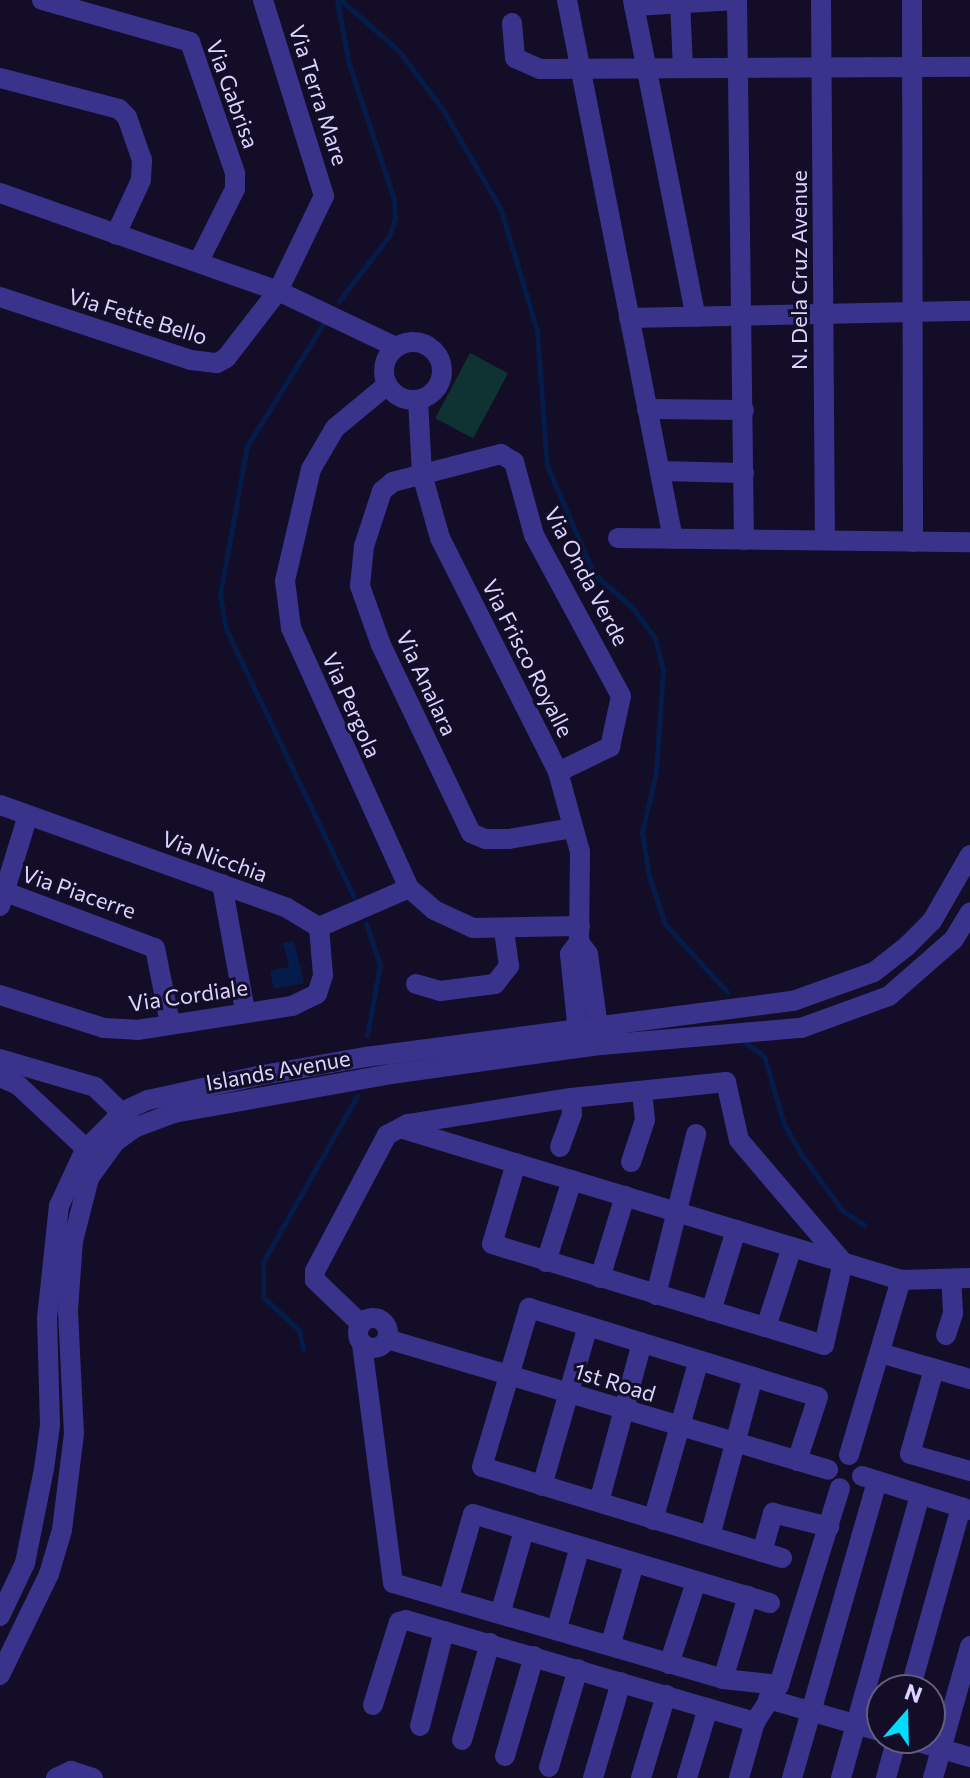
<!DOCTYPE html>
<style>
body{margin:0}
#map{position:relative;width:970px;height:1778px;overflow:hidden;background:#130d28;font-family:Commissioner,sans-serif}
div>[style]{position:absolute}
.green>*{inset:0;background:#0f3232;transform-origin:0 0}
.water>*{inset:0;background:#051b49}
.stream>*{height:5px;margin:-2.5px;padding:0 2.5px;transform-origin:2.5px;border-radius:2.5px;background:#051b49}
.minor>*{height:20px;margin:-10px;padding:0 10px;transform-origin:10px;border-radius:10px;background:#3a338c}
.minor>.ring{margin:-10px;padding:0;box-sizing:content-box;background:none;border:20px solid #3a338c;border-radius:50%}
span{translate:-50% -50%;white-space:nowrap;text-align:center;line-height:1.15;-webkit-text-stroke:6px #130d28;paint-order:stroke}
.street-label{font-size:22px;color:#dad4ff}
.north{position:absolute;left:866px;top:1674px;width:80px;height:80px;box-sizing:border-box;background:#130d28;border:2px solid #635d7e;border-radius:50%;rotate:20deg;font-size:22px;font-weight:700;line-height:32px;text-align:center;color:#dad4ff}
.north::after{content:'';display:block;margin:auto;width:28px;height:36px;background:#00dbff;clip-path:polygon(50% 0,100% 100%,50% 72%,0 100%)}
</style>
<div id="map">
<div class="green">
<div style="left:470px;top:353px;width:43px;height:74px;rotate:28deg"></div>
</div>
<div class="water">
<div style="clip-path:polygon(294px 941px,304px 983px,274px 989px,270px 971px,289px 967px,283px 943px)"></div>
</div>
<div class="stream">
<div style="left:337px;top:0;width:65px;rotate:79.4deg"></div>
<div style="left:349px;top:64px;width:142px;rotate:71.6deg"></div>
<div style="left:394px;top:199px;width:19px;rotate:87deg"></div>
<div style="left:395px;top:218px;width:19px;rotate:108deg"></div>
<div style="left:389px;top:236px;width:82px;rotate:127.6deg"></div>
<div style="left:341px;top:0;width:77px;rotate:41.3deg"></div>
<div style="left:399px;top:51px;width:74px;rotate:53.3deg"></div>
<div style="left:443px;top:110px;width:116px;rotate:59.9deg"></div>
<div style="left:501px;top:210px;width:126px;rotate:73.4deg"></div>
<div style="left:537px;top:331px;width:135px;rotate:85.8deg"></div>
<div style="left:547px;top:466px;width:118px;rotate:66.5deg"></div>
<div style="left:594px;top:574px;width:49px;rotate:40.9deg"></div>
<div style="left:631px;top:606px;width:40px;rotate:53deg"></div>
<div style="left:655px;top:638px;width:34px;rotate:76deg"></div>
<div style="left:663px;top:671px;width:101px;rotate:94deg"></div>
<div style="left:656px;top:772px;width:63px;rotate:102.9deg"></div>
<div style="left:642px;top:833px;width:44px;rotate:80.8deg"></div>
<div style="left:649px;top:876px;width:51px;rotate:71.6deg"></div>
<div style="left:665px;top:924px;width:93px;rotate:47.6deg"></div>
<div style="left:323px;top:324px;width:144px;rotate:121.9deg"></div>
<div style="left:247px;top:446px;width:151px;rotate:100.3deg"></div>
<div style="left:220px;top:595px;width:35px;rotate:80deg"></div>
<div style="left:226px;top:629px;width:297px;rotate:64.5deg"></div>
<div style="left:366px;top:923px;width:44px;rotate:71.6deg"></div>
<div style="left:380px;top:965px;width:72px;rotate:100.4deg"></div>
<div style="left:746px;top:1043px;width:22px;rotate:36deg"></div>
<div style="left:764px;top:1056px;width:71px;rotate:73.6deg"></div>
<div style="left:784px;top:1124px;width:34px;rotate:60deg"></div>
<div style="left:801px;top:1154px;width:69px;rotate:53.8deg"></div>
<div style="left:842px;top:1210px;width:27px;rotate:34deg"></div>
<div style="left:303px;top:1349px;width:19px;rotate:-102deg"></div>
<div style="left:299px;top:1330px;width:49px;rotate:-137.5deg"></div>
<div style="left:263px;top:1297px;width:35px;rotate:-90deg"></div>
<div style="left:263px;top:1262px;width:191px;rotate:-60.5deg"></div>
</div>
<div class="minor">
<div style="left:42px;top:0;width:154px;rotate:15.8deg"></div>
<div style="left:190px;top:42px;width:139px;rotate:71deg"></div>
<div style="left:235px;top:173px;width:16px;rotate:90deg"></div>
<div style="left:235px;top:189px;width:80px;rotate:116.6deg"></div>
<div style="left:567px;top:0;width:549px;rotate:78.87deg"></div>
<div style="left:633px;top:0;width:323px;rotate:78.8deg"></div>
<div style="left:680px;top:0;width:68px;rotate:87.5deg"></div>
<div style="left:737px;top:0;width:540px;rotate:89.26deg"></div>
<div style="left:821px;top:0;width:540px;rotate:89.58deg"></div>
<div style="left:912px;top:0;width:542px;rotate:89.89deg"></div>
<div style="left:634px;top:6px;width:103px;rotate:-3.3deg"></div>
<div style="left:512px;top:23px;width:35px;rotate:85deg"></div>
<div style="left:515px;top:58px;width:27px;rotate:24deg"></div>
<div style="left:540px;top:69px;width:430px;rotate:-0.3deg"></div>
<div style="left:0;top:78px;width:123px;rotate:14.6deg"></div>
<div style="left:119px;top:109px;width:11px;rotate:45deg"></div>
<div style="left:127px;top:117px;width:46px;rotate:70.8deg"></div>
<div style="left:142px;top:160px;width:20px;rotate:93deg"></div>
<div style="left:141px;top:180px;width:60px;rotate:114.8deg"></div>
<div style="left:0;top:193px;width:295px;rotate:19.4deg"></div>
<div style="left:278px;top:291px;width:131px;rotate:25.4deg"></div>
<div style="left:0;top:297px;width:201px;rotate:18.3deg"></div>
<div style="left:191px;top:360px;width:26px;rotate:7deg"></div>
<div style="left:217px;top:363px;width:10px;rotate:-29deg"></div>
<div style="left:226px;top:358px;width:85px;rotate:-52.2deg"></div>
<div style="left:278px;top:291px;width:106px;rotate:-64.2deg"></div>
<div style="left:324px;top:196px;width:205px;rotate:-107.3deg"></div>
<div style="left:629px;top:318px;width:341px;rotate:-1.2deg"></div>
<div class="ring" style="left:384px;top:342px;width:38px;height:38px"></div>
<div style="left:387px;top:385px;width:67px;rotate:140.4deg"></div>
<div style="left:335px;top:428px;width:48px;rotate:120.3deg"></div>
<div style="left:311px;top:469px;width:115px;rotate:103.1deg"></div>
<div style="left:285px;top:581px;width:47px;rotate:82.7deg"></div>
<div style="left:291px;top:628px;width:286px;rotate:65.6deg"></div>
<div style="left:409px;top:888px;width:33px;rotate:41deg"></div>
<div style="left:434px;top:910px;width:43px;rotate:24.8deg"></div>
<div style="left:473px;top:928px;width:107px;rotate:-1.1deg"></div>
<div style="left:418px;top:400px;width:74px;rotate:86.9deg"></div>
<div style="left:422px;top:474px;width:66px;rotate:74.3deg"></div>
<div style="left:440px;top:538px;width:262px;rotate:63.2deg"></div>
<div style="left:558px;top:772px;width:83px;rotate:74.6deg"></div>
<div style="left:580px;top:852px;width:90px;rotate:90.6deg"></div>
<div style="left:579px;top:942px;width:15px;rotate:127deg"></div>
<div style="left:570px;top:954px;width:89px;rotate:84.2deg"></div>
<div style="left:647px;top:409px;width:97px;rotate:0.6deg"></div>
<div style="left:660px;top:471px;width:84px;rotate:1.4deg"></div>
<div style="left:618px;top:538px;width:352px;rotate:0.7deg"></div>
<div style="left:558px;top:772px;width:58px;rotate:-25.7deg"></div>
<div style="left:610px;top:747px;width:52px;rotate:-77.8deg"></div>
<div style="left:621px;top:696px;width:183px;rotate:-118.4deg"></div>
<div style="left:534px;top:535px;width:76px;rotate:-105.3deg"></div>
<div style="left:514px;top:462px;width:15px;rotate:-148deg"></div>
<div style="left:501px;top:454px;width:112px;rotate:165.5deg"></div>
<div style="left:393px;top:482px;width:14px;rotate:141deg"></div>
<div style="left:382px;top:491px;width:58px;rotate:108.1deg"></div>
<div style="left:364px;top:546px;width:40px;rotate:95.7deg"></div>
<div style="left:360px;top:586px;width:63px;rotate:70.4deg"></div>
<div style="left:381px;top:645px;width:208px;rotate:64.4deg"></div>
<div style="left:471px;top:833px;width:15px;rotate:23deg"></div>
<div style="left:485px;top:839px;width:24px"></div>
<div style="left:509px;top:839px;width:65px;rotate:-9.8deg"></div>
<div style="left:0;top:805px;width:305px;rotate:19.7deg"></div>
<div style="left:287px;top:908px;width:37px;rotate:31deg"></div>
<div style="left:222px;top:884px;width:129px;rotate:79.7deg"></div>
<div style="left:3px;top:891px;width:162px;rotate:20.6deg"></div>
<div style="left:155px;top:948px;width:76px;rotate:78.7deg"></div>
<div style="left:0;top:906px;width:95px;rotate:-72.9deg"></div>
<div style="left:319px;top:927px;width:98px;rotate:-23.4deg"></div>
<div style="left:579px;top:942px;width:15px;rotate:53deg"></div>
<div style="left:588px;top:954px;width:89px;rotate:82.2deg"></div>
<div style="left:416px;top:984px;width:25px;rotate:16deg"></div>
<div style="left:440px;top:991px;width:55px;rotate:-7.3deg"></div>
<div style="left:495px;top:984px;width:23px;rotate:-52deg"></div>
<div style="left:509px;top:966px;width:35px;rotate:-98deg"></div>
<div style="left:0;top:995px;width:109px;rotate:17.6deg"></div>
<div style="left:104px;top:1028px;width:33px;rotate:3deg"></div>
<div style="left:137px;top:1030px;width:157px;rotate:-8.8deg"></div>
<div style="left:292px;top:1006px;width:28px;rotate:-26deg"></div>
<div style="left:317px;top:994px;width:20px;rotate:-72deg"></div>
<div style="left:323px;top:975px;width:48px;rotate:-94.8deg"></div>
<div style="left:0;top:1059px;width:99px;rotate:16.4deg"></div>
<div style="left:95px;top:1087px;width:49px;rotate:44.2deg"></div>
<div style="left:0;top:1077px;width:20px;rotate:24deg"></div>
<div style="left:18px;top:1085px;width:104px;rotate:43.1deg"></div>
<div style="left:403px;top:1129px;width:520px;rotate:16.87deg"></div>
<div style="left:901px;top:1280px;width:69px;rotate:-1.7deg"></div>
<div style="left:560px;top:1147px;width:35px;rotate:-70deg"></div>
<div style="left:572px;top:1114px;width:16px;rotate:-94deg"></div>
<div style="left:631px;top:1162px;width:44px;rotate:-71.6deg"></div>
<div style="left:645px;top:1120px;width:27px;rotate:-96deg"></div>
<div style="left:516px;top:1163px;width:84px;rotate:106.5deg"></div>
<div style="left:492px;top:1244px;width:286px;rotate:16.9deg"></div>
<div style="left:546px;top:1262px;width:86px;rotate:-72.4deg"></div>
<div style="left:600px;top:1278px;width:86px;rotate:-73deg"></div>
<div style="left:656px;top:1295px;width:166px;rotate:-76deg"></div>
<div style="left:711px;top:1311px;width:85px;rotate:-72.8deg"></div>
<div class="ring" style="left:358px;top:1318px;width:10px;height:10px"></div>
<div style="left:361px;top:1324px;width:64px;rotate:-136.3deg"></div>
<div style="left:315px;top:1280px;width:9px;rotate:-90deg"></div>
<div style="left:315px;top:1271px;width:154px;rotate:-62.1deg"></div>
<div style="left:387px;top:1135px;width:24px;rotate:-28deg"></div>
<div style="left:408px;top:1124px;width:165px;rotate:-9.1deg"></div>
<div style="left:571px;top:1098px;width:156px;rotate:-5.9deg"></div>
<div style="left:726px;top:1082px;width:59px;rotate:77.4deg"></div>
<div style="left:739px;top:1140px;width:160px;rotate:49.6deg"></div>
<div style="left:843px;top:1262px;width:85px;rotate:102.9deg"></div>
<div style="left:824px;top:1345px;width:61px;rotate:-162.8deg"></div>
<div style="left:766px;top:1327px;width:84px;rotate:-72deg"></div>
<div style="left:946px;top:1335px;width:23px;rotate:-72deg"></div>
<div style="left:953px;top:1313px;width:34px;rotate:-93deg"></div>
<div style="left:387px;top:1339px;width:460px;rotate:16.5deg"></div>
<div style="left:362px;top:1344px;width:241px;rotate:82.6deg"></div>
<div style="left:393px;top:1583px;width:344px;rotate:16.2deg"></div>
<div style="left:723px;top:1679px;width:56px;rotate:6.1deg"></div>
<div style="left:880px;top:1353px;width:94px;rotate:16.1deg"></div>
<div style="left:934px;top:1369px;width:88px;rotate:105.8deg"></div>
<div style="left:910px;top:1454px;width:62px;rotate:15.8deg"></div>
<div style="left:849px;top:1455px;width:183px;rotate:-73.5deg"></div>
<div style="left:862px;top:1476px;width:113px;rotate:17.5deg"></div>
<div style="left:542px;top:1486px;width:166px;rotate:-74deg"></div>
<div style="left:599px;top:1502px;width:165px;rotate:-74.9deg"></div>
<div style="left:653px;top:1520px;width:166px;rotate:-74deg"></div>
<div style="left:710px;top:1536px;width:165px;rotate:-74.9deg"></div>
<div style="left:762px;top:1552px;width:41px;rotate:-74.2deg"></div>
<div style="left:773px;top:1513px;width:58px;rotate:14deg"></div>
<div style="left:782px;top:1558px;width:313px;rotate:-163.1deg"></div>
<div style="left:482px;top:1467px;width:166px;rotate:-73.5deg"></div>
<div style="left:529px;top:1308px;width:302px;rotate:17.1deg"></div>
<div style="left:818px;top:1397px;width:67px;rotate:108.2deg"></div>
<div style="left:449px;top:1597px;width:86px;rotate:-73.9deg"></div>
<div style="left:473px;top:1514px;width:310px;rotate:16.7deg"></div>
<div style="left:501px;top:1611px;width:84px;rotate:-74.1deg"></div>
<div style="left:0;top:1616px;width:59px;rotate:-64.7deg"></div>
<div style="left:25px;top:1563px;width:96px;rotate:-78.6deg"></div>
<div style="left:44px;top:1469px;width:44px;rotate:-82.2deg"></div>
<div style="left:50px;top:1425px;width:107px;rotate:-91.6deg"></div>
<div style="left:47px;top:1318px;width:113px;rotate:-83.9deg"></div>
<div style="left:59px;top:1206px;width:62px;rotate:-65.1deg"></div>
<div style="left:85px;top:1150px;width:55px;rotate:-45deg"></div>
<div style="left:124px;top:1111px;width:26px;rotate:-25deg"></div>
<div style="left:148px;top:1100px;width:112px;rotate:-12.4deg"></div>
<div style="left:257px;top:1076px;width:111px;rotate:-9.9deg"></div>
<div style="left:366px;top:1057px;width:431px;rotate:-7.5deg"></div>
<div style="left:793px;top:1001px;width:86px;rotate:-19.7deg"></div>
<div style="left:874px;top:972px;width:42px;rotate:-38.2deg"></div>
<div style="left:907px;top:946px;width:35px;rotate:-45deg"></div>
<div style="left:932px;top:921px;width:76px;rotate:-60.1deg"></div>
<div style="left:557px;top:1628px;width:85px;rotate:-74.3deg"></div>
<div style="left:611px;top:1643px;width:82px;rotate:-73.8deg"></div>
<div style="left:669px;top:1664px;width:86px;rotate:-71.8deg"></div>
<div style="left:0;top:1675px;width:112px;rotate:-64.1deg"></div>
<div style="left:49px;top:1574px;width:46px;rotate:-73.5deg"></div>
<div style="left:62px;top:1530px;width:97px;rotate:-82.9deg"></div>
<div style="left:74px;top:1434px;width:124px;rotate:-92.8deg"></div>
<div style="left:68px;top:1310px;width:69px;rotate:-85.9deg"></div>
<div style="left:73px;top:1241px;width:65px;rotate:-75.7deg"></div>
<div style="left:89px;top:1178px;width:44px;rotate:-54.2deg"></div>
<div style="left:115px;top:1142px;width:24px;rotate:-36deg"></div>
<div style="left:134px;top:1128px;width:43px;rotate:-20.6deg"></div>
<div style="left:174px;top:1113px;width:220px;rotate:-10.2deg"></div>
<div style="left:391px;top:1074px;width:212px;rotate:-7.9deg"></div>
<div style="left:601px;top:1045px;width:201px;rotate:-4.9deg"></div>
<div style="left:801px;top:1028px;width:94px;rotate:-20deg"></div>
<div style="left:889px;top:996px;width:86px;rotate:-41.2deg"></div>
<div style="left:954px;top:939px;width:31px;rotate:-59deg"></div>
<div style="left:723px;top:1679px;width:87px;rotate:-73.2deg"></div>
<div style="left:910px;top:1690px;width:190px;rotate:-74.4deg"></div>
<div style="left:768px;top:1699px;width:119px;rotate:16.1deg"></div>
<div style="left:373px;top:1705px;width:87px;rotate:-72.6deg"></div>
<div style="left:399px;top:1622px;width:7px;rotate:-16deg"></div>
<div style="left:406px;top:1620px;width:364px;rotate:16.3deg"></div>
<div style="left:420px;top:1726px;width:98px;rotate:-75.8deg"></div>
<div style="left:904px;top:1738px;width:69px;rotate:16.1deg"></div>
<div style="left:462px;top:1740px;width:101px;rotate:-73.9deg"></div>
<div style="left:505px;top:1756px;width:104px;rotate:-73.8deg"></div>
<div style="left:549px;top:1767px;width:102px;rotate:-73.5deg"></div>
<div style="left:56px;top:1778px;width:17px;rotate:-25deg"></div>
<div style="left:71px;top:1771px;width:23px;rotate:18deg"></div>
<div style="left:593px;top:1778px;width:100px;rotate:-73.7deg"></div>
<div style="left:641px;top:1778px;width:87px;rotate:-73.2deg"></div>
<div style="left:687px;top:1778px;width:73px;rotate:-73.3deg"></div>
<div style="left:739px;top:1778px;width:58px;rotate:-74.1deg"></div>
<div style="left:755px;top:1722px;width:44px;rotate:-57deg"></div>
<div style="left:779px;top:1685px;width:206px;rotate:-72.8deg"></div>
<div style="left:792px;top:1778px;width:309px;rotate:-74deg"></div>
<div style="left:841px;top:1778px;width:294px;rotate:-74.4deg"></div>
<div style="left:886px;top:1778px;width:41px;rotate:-74.6deg"></div>
<div style="left:933px;top:1778px;width:137px;rotate:-74.3deg"></div>
</div>
<div class="street-label">
<span style="left:233px;top:94px;rotate:70deg">Via Gabrisa</span>
<span style="left:319px;top:95px;rotate:72deg">Via Terra Mare</span>
<span style="left:799px;top:270px;rotate:-90deg">N. Dela Cruz Avenue</span>
<span style="left:138px;top:316px;rotate:17deg">Via Fette Bello</span>
<span style="left:587px;top:576px;rotate:62deg">Via Onda Verde</span>
<span style="left:528px;top:658px;rotate:63deg">Via Frisco Royalle</span>
<span style="left:427px;top:683px;rotate:65deg">Via Analara</span>
<span style="left:352px;top:705px;rotate:66deg">Via Pergola</span>
<span style="left:215px;top:856px;rotate:20deg">Via Nicchia</span>
<span style="left:79px;top:892px;rotate:19deg">Via Piacerre</span>
<span style="left:188px;top:995px;rotate:-8deg">Via Cordiale</span>
<span style="left:278px;top:1070px;rotate:-10deg">Islands Avenue</span>
<span style="left:615px;top:1382px;rotate:17deg">1st Road</span>
</div>
<div class="north">N</div>
</div>
